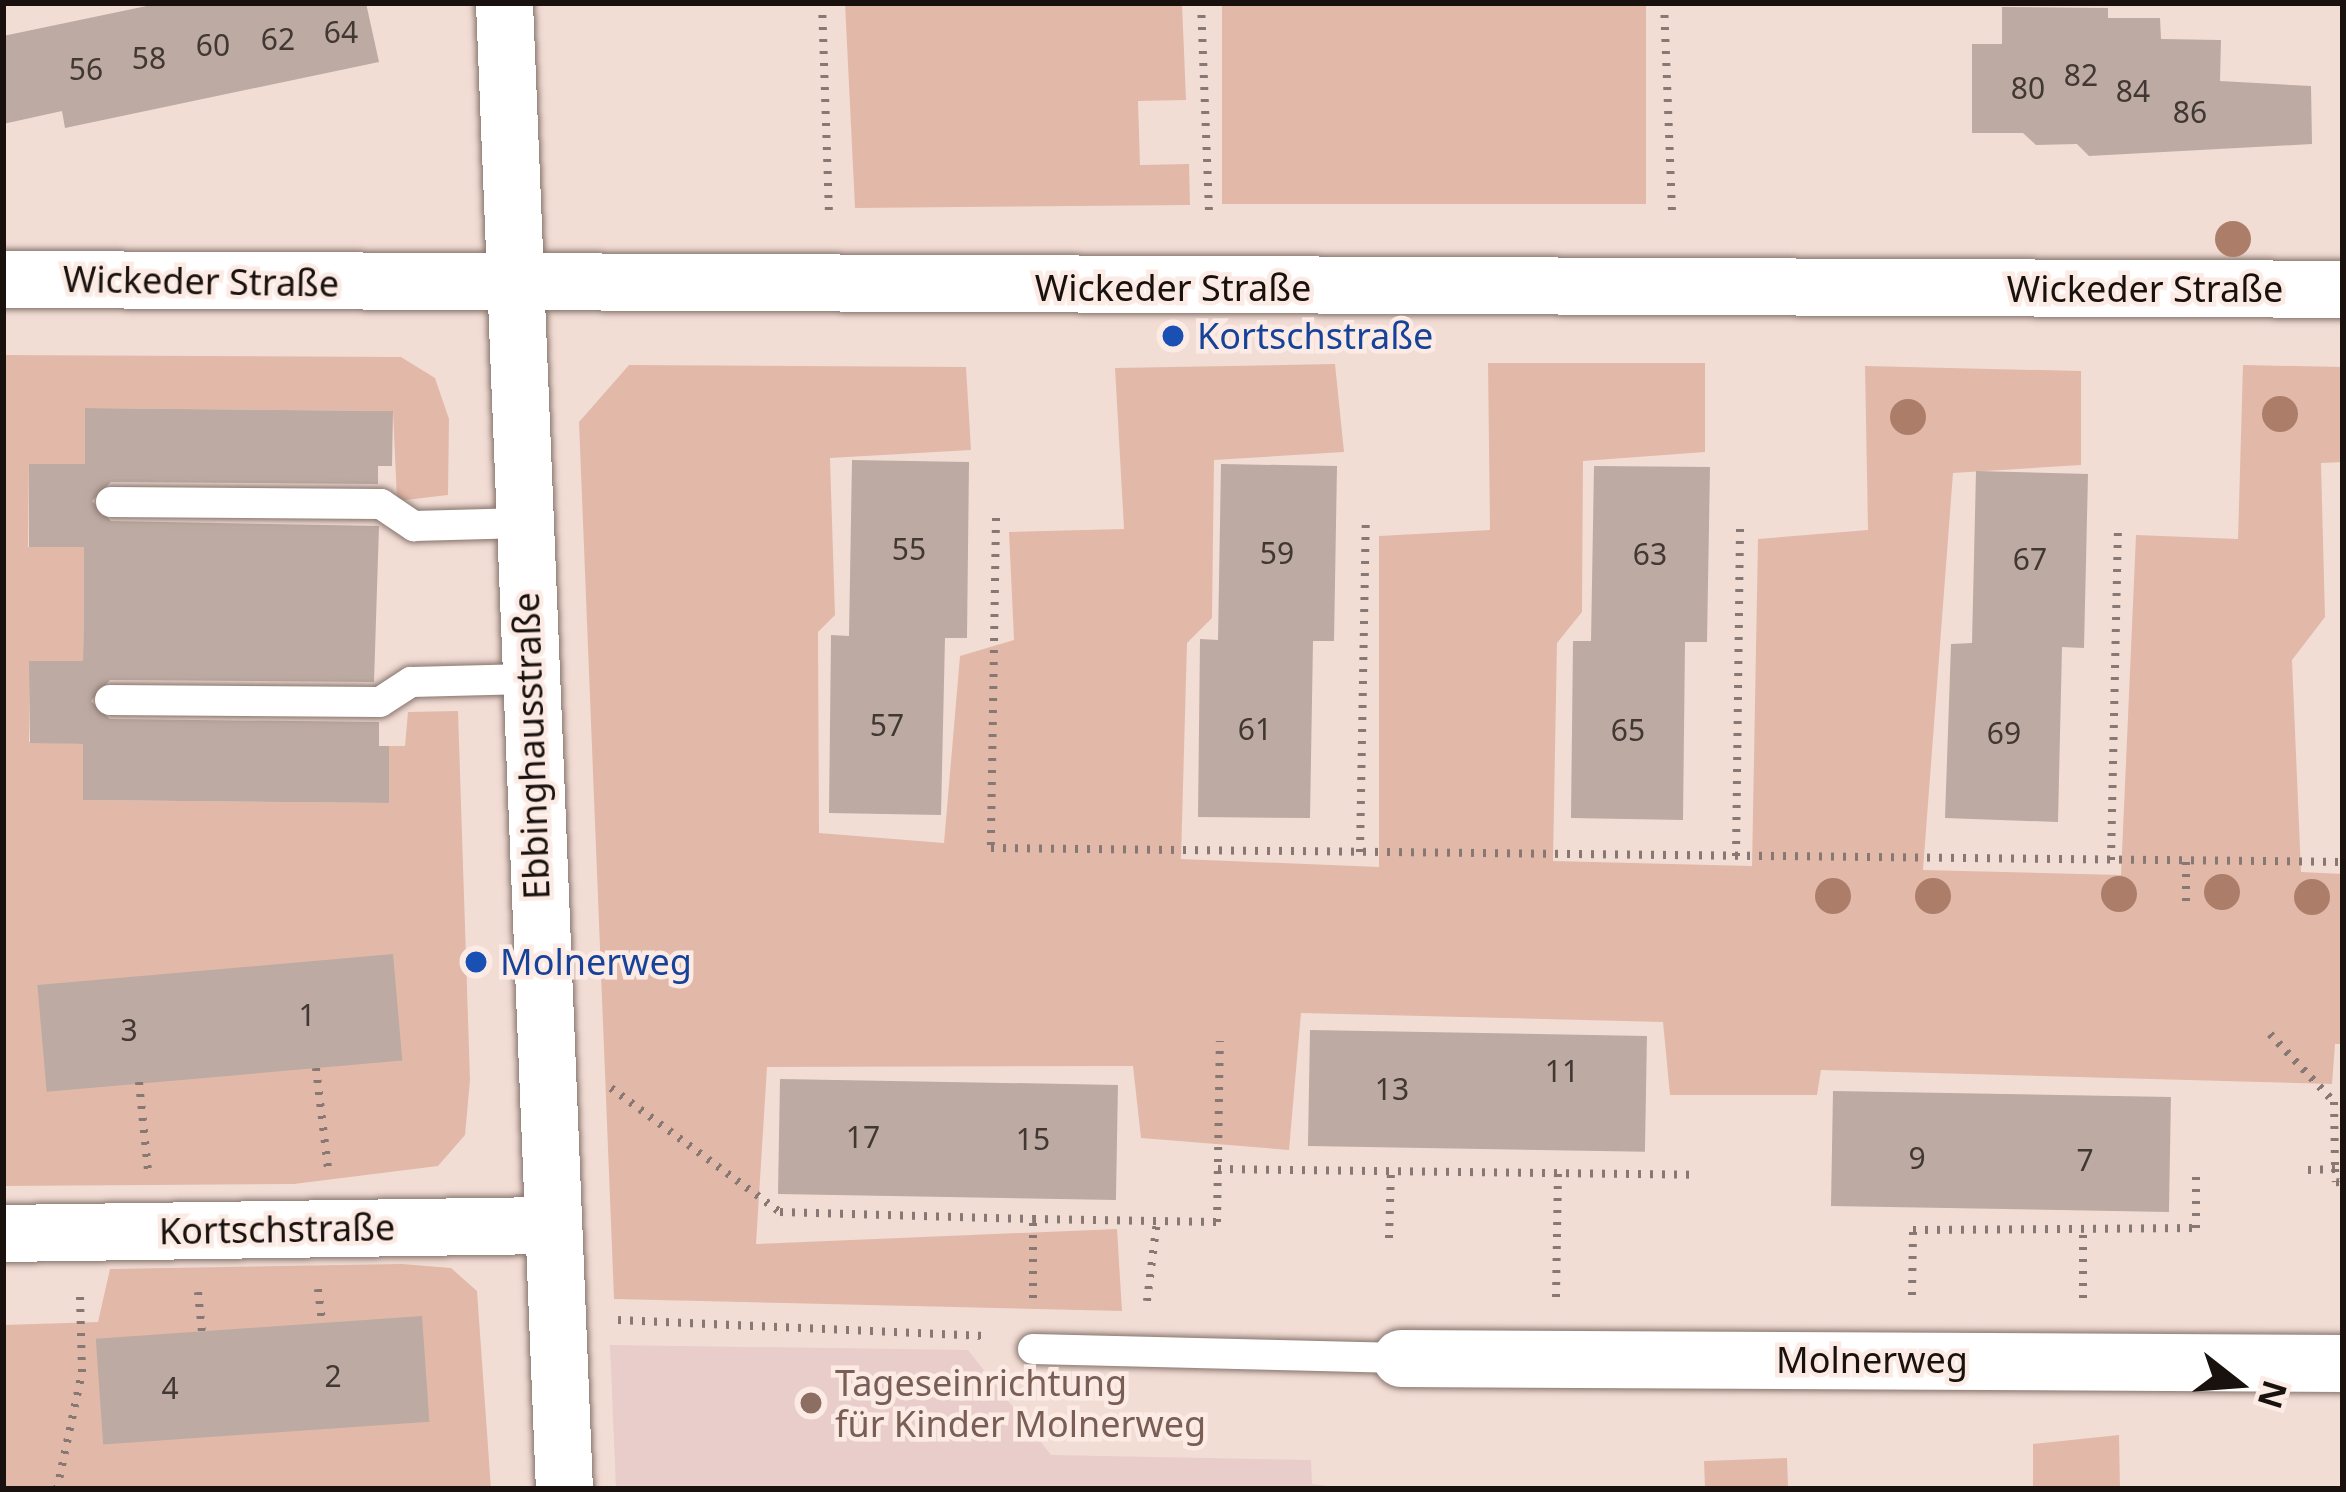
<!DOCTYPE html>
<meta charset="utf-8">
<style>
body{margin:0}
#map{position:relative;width:2346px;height:1492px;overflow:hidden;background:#f2ddd5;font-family:"Noto Sans",sans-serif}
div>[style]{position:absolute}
.education>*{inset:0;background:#e8cdca}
.green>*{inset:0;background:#e2b9a9;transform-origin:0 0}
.building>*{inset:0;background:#bdaaa2;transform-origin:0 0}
.path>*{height:8px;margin-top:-4px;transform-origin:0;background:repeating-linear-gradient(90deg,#877873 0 3px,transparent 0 12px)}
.roads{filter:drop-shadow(0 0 3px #85736b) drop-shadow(0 0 3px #85736b)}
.lane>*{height:30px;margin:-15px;padding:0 15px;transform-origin:15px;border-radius:15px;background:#fff}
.street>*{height:57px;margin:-28.5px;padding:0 28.5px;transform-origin:28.5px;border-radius:28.5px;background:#fff}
.trees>*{width:36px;height:36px;margin:-18px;border-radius:50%;background:#ac7e69}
.dots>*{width:33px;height:33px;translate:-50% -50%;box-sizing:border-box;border:6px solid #fcebe4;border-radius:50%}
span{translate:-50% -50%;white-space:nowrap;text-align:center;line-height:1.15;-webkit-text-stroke:9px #fcebe4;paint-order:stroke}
.number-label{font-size:30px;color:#413733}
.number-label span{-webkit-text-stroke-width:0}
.street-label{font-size:36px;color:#18110e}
.transit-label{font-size:36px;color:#164399}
.left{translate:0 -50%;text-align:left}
.education-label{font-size:36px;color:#785e54}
.frame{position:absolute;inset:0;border:6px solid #18110e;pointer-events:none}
.north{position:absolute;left:2178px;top:1324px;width:120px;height:120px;-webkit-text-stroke:9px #fcebe4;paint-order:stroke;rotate:107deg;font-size:33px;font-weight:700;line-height:48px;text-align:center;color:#18110e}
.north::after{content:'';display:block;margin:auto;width:42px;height:54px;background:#18110e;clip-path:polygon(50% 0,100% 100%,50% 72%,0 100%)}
</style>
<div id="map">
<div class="education">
<div style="clip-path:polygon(610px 1345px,968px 1350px,1051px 1455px,1311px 1460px,1312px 1484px,1351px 1489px,616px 1489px)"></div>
</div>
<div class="green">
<div style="clip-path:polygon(845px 3px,1182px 3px,1186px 100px,1138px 101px,1140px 165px,1189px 164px,1190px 205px,855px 208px)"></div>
<div style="left:1222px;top:3px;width:424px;height:201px"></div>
<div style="clip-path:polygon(3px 355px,401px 357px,435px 378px,449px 419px,448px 495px,397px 501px,393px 411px,85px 408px,85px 464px,29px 464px,28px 547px,84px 547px,84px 604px,83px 661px,30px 662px,29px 742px,83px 744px,83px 800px,388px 803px,389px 746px,405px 746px,408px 712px,458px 711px,470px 1080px,465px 1135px,438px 1166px,294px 1184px,3px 1186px)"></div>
<div style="clip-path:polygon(1488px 363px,1705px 363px,1705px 452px,1583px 461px,1582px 612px,1557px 643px,1553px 861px,1752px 866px,1758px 539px,1868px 530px,1865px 366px,2081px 371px,2081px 465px,1953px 473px,1923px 870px,2121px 875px,2136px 535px,2238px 539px,2243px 365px,2343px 367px,2343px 462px,2321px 463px,2325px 617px,2292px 660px,2301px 872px,2343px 874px,2343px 1044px,2335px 1044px,2332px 1084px,1821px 1070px,1817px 1095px,1670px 1095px,1663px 1022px,1301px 1013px,1289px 1150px,1141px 1138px,1133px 1066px,767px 1067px,756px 1244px,1117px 1229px,1122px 1311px,614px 1299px,579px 422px,629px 365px,966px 367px,971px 450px,830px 458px,835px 615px,818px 632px,819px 833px,944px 843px,960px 656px,1014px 640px,1009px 532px,1124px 529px,1115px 368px,1335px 364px,1344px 452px,1214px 460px,1212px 618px,1187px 643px,1181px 859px,1379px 867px,1379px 536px,1490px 530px)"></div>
<div style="clip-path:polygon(402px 1264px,451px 1268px,477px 1291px,491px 1489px,3px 1489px,3px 1325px,98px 1322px,110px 1269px)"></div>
<div style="clip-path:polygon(2119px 1435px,2120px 1489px,2033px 1489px,2033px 1444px)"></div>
<div style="left:1787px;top:1458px;width:31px;height:83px;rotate:88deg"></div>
</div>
<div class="building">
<div style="clip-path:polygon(161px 3px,366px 3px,379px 62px,65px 128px,62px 111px,3px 124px,3px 36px)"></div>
<div style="clip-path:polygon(2002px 7px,2108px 8px,2108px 18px,2160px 18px,2161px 39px,2221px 40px,2220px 81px,2311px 86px,2312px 144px,2089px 156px,2077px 144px,2036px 145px,2023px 133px,1972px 133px,1972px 44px,2002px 44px)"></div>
<div style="clip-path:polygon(85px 408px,393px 411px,392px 466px,378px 466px,378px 484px,111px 482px,92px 501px,111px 521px,379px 526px,374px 682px,110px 680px,91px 701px,110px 719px,379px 722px,379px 746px,389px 746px,389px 803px,83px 800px,83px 744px,30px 743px,29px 661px,83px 661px,84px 604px,84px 547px,29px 547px,29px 464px,85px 464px)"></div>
<div style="clip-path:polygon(852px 460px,969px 462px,967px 638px,945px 638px,941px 815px,829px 813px,831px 635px,849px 636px)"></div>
<div style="clip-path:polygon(1221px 464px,1337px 466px,1334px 641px,1313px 641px,1310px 818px,1198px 817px,1200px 639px,1218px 640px)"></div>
<div style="clip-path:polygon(1594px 466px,1710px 467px,1707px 642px,1685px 642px,1683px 820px,1571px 818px,1573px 641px,1591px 641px)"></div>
<div style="clip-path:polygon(1976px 471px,2088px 474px,2084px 648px,2062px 647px,2058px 822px,1945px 818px,1951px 644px,1972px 643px)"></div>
<div style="left:393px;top:954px;width:107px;height:357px;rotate:85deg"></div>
<div style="left:1310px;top:1030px;width:337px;height:116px;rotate:1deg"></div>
<div style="left:780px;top:1079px;width:338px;height:115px;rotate:1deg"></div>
<div style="left:1833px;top:1091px;width:338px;height:115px;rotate:1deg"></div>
<div style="left:422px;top:1316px;width:106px;height:327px;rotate:86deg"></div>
</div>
<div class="path">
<div style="left:822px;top:3px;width:214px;rotate:88.1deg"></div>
<div style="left:1201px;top:3px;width:210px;rotate:87.8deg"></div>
<div style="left:1664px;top:3px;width:210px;rotate:87.8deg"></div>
<div style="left:996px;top:518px;width:330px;rotate:90.9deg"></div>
<div style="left:991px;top:848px;width:1352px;rotate:0.59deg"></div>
<div style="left:1360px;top:852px;width:331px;rotate:-89deg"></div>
<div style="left:1736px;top:856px;width:332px;rotate:-89.3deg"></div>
<div style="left:2111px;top:860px;width:336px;rotate:-88.8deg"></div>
<div style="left:2186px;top:901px;width:40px;rotate:-90deg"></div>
<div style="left:2270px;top:1034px;width:93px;rotate:46.7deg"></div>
<div style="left:2334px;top:1102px;width:67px;rotate:89.1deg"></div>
<div style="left:2335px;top:1169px;width:28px;rotate:178deg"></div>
<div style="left:316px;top:1068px;width:101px;rotate:83.2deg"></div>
<div style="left:139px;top:1082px;width:89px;rotate:84.2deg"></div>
<div style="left:611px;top:1088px;width:210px;rotate:36.3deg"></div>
<div style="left:780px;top:1212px;width:253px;rotate:1.6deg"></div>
<div style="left:1218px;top:1169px;width:480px;rotate:0.7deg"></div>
<div style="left:2335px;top:1169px;width:13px;rotate:86deg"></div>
<div style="left:2336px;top:1182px;width:7px;rotate:8deg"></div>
<div style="left:1389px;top:1238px;width:67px;rotate:-88.3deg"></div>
<div style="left:318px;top:1289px;width:34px;rotate:83deg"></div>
<div style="left:198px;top:1292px;width:40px;rotate:84.3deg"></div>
<div style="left:1912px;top:1295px;width:65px;rotate:-89.1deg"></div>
<div style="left:1913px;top:1230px;width:283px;rotate:-0.4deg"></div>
<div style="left:2196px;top:1228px;width:58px;rotate:-90deg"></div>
<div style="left:1556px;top:1297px;width:124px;rotate:-89.1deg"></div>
<div style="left:1033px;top:1298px;width:79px;rotate:-90deg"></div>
<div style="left:1033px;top:1219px;width:184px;rotate:0.9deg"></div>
<div style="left:1217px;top:1222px;width:181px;rotate:-89.1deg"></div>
<div style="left:2083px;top:1298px;width:69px;rotate:-90deg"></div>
<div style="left:1147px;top:1301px;width:81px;rotate:-82.9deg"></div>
<div style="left:618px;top:1320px;width:368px;rotate:2.5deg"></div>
<div style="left:57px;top:1489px;width:120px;rotate:-77.9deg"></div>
<div style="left:82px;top:1372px;width:77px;rotate:-91.5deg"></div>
</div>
<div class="roads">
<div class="lane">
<div style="left:111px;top:502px;width:270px;rotate:0.4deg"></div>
<div style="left:381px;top:504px;width:40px;rotate:34deg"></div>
<div style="left:414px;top:526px;width:110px;rotate:-1.6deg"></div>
<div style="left:110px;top:700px;width:270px;rotate:0.4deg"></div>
<div style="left:380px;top:702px;width:37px;rotate:-33deg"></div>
<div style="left:411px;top:682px;width:117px;rotate:-1.5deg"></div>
<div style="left:1033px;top:1349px;width:368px;rotate:1.4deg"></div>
</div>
<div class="street">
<div style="left:504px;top:3px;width:1487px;rotate:87.69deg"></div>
<div style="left:3px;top:279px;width:2340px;rotate:0.24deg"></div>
<div style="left:3px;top:1233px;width:548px;rotate:-0.84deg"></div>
<div style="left:1401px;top:1358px;width:942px;rotate:0.3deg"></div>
</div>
</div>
<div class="trees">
<div style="left:2233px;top:239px"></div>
<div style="left:2280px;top:414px"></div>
<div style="left:1908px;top:417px"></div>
<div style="left:2222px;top:892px"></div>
<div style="left:2119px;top:894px"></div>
<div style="left:1833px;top:896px"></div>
<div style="left:1933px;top:896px"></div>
<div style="left:2312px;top:897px"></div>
</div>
<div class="dots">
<div style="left:1173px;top:336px;background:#1a4fb4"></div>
<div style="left:476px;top:962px;background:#1a4fb4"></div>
<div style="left:811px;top:1403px;background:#8d6e63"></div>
</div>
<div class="number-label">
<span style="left:341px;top:32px">64</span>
<span style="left:278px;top:39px">62</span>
<span style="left:213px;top:45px">60</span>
<span style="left:149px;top:58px">58</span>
<span style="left:86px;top:69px">56</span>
<span style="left:2081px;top:75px">82</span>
<span style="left:2028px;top:88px">80</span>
<span style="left:2133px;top:91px">84</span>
<span style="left:2190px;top:112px">86</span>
<span style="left:909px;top:549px">55</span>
<span style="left:1277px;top:553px">59</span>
<span style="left:1650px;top:554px">63</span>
<span style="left:2030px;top:559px">67</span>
<span style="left:887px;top:725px">57</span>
<span style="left:1255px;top:729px">61</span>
<span style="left:1628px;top:730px">65</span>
<span style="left:2004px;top:733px">69</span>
<span style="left:307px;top:1015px">1</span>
<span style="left:129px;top:1030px">3</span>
<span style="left:1562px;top:1071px">11</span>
<span style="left:1392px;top:1089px">13</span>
<span style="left:863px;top:1137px">17</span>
<span style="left:1033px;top:1139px">15</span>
<span style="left:1917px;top:1158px">9</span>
<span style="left:2085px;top:1160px">7</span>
<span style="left:333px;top:1376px">2</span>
<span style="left:170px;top:1388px">4</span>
</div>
<div class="street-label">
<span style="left:201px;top:281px;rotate:1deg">Wickeder Straße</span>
<span style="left:1173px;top:288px">Wickeder Straße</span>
<span style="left:2145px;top:289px">Wickeder Straße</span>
<span style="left:531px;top:746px;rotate:-92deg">Ebbinghausstraße</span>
<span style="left:277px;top:1229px;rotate:-1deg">Kortschstraße</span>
<span style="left:1872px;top:1360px">Molnerweg</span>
</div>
<div class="transit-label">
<span class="left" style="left:1197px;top:336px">Kortschstraße</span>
<span class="left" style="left:500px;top:962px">Molnerweg</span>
</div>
<div class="education-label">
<span class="left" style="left:835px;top:1403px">Tageseinrichtung<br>für Kinder Molnerweg</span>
</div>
<div class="frame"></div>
<div class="north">N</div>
</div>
